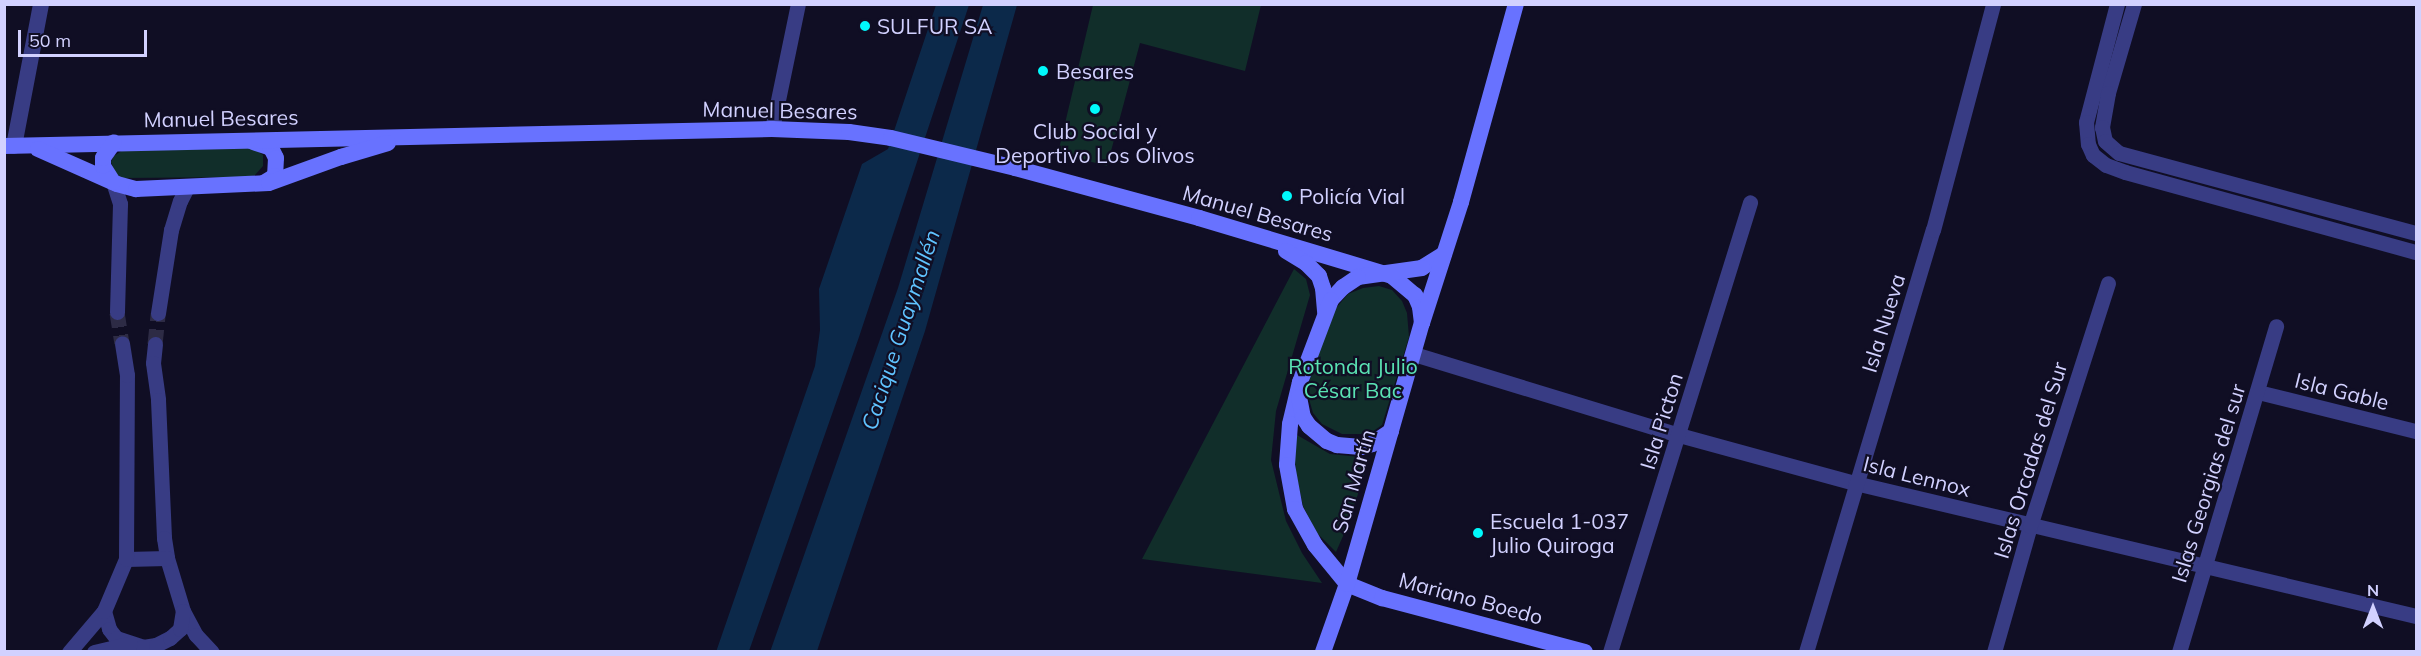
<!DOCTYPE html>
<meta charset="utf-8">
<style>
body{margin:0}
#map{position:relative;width:2421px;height:656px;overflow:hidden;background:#100e24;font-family:Mulish,sans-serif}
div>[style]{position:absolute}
.green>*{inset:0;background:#112e2a}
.water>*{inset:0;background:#0c294a}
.minor-tunnel>*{height:15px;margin-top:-7.5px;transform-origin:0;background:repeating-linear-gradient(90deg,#2d2b45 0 15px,transparent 0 23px)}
.minor>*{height:15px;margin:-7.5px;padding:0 7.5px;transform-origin:7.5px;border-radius:7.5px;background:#383c84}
.tertiary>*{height:16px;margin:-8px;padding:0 8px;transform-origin:8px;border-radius:8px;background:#383c84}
.secondary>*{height:16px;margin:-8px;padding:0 8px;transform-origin:8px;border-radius:8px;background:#6872ff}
.dots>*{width:16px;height:16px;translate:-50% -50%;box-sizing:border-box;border:3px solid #100e24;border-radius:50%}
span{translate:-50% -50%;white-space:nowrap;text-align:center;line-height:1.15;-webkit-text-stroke:4.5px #100e24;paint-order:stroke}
.poi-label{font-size:21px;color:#d2d1ff}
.left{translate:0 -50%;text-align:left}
.street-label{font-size:21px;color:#d2d1ff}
.park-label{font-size:21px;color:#5ae2b3}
.water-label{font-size:22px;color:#5fc3ff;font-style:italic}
.frame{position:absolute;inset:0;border:6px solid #d2d1ff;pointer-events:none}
.north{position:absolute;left:2343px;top:578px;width:60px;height:60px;-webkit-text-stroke:4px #100e24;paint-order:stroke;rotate:0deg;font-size:16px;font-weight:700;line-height:24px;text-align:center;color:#d2d1ff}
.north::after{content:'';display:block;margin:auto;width:21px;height:27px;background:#d2d1ff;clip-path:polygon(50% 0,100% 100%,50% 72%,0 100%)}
.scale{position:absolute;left:18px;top:30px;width:129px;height:27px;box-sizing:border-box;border:3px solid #d2d1ff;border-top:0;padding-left:8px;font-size:18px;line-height:21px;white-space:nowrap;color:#d2d1ff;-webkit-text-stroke:4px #100e24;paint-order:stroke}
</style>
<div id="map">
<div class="green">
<div style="clip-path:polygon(1093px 5px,1093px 4px,1261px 5px,1245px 71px,1140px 43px,1107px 166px,1058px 153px)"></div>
<div style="clip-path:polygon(126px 148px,253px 148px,263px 155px,263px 166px,255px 175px,248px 177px,122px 178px,116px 174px,111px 162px,114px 156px)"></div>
<div style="clip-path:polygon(1294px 269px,1306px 279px,1310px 295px,1276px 411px,1271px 460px,1286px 521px,1302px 553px,1322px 583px,1142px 559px)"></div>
<div style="clip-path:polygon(1379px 286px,1392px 290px,1402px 301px,1407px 313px,1409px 337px,1382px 425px,1369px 434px,1342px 434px,1322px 424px,1313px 413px,1309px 399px,1310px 372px,1331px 314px,1348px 294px,1363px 288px)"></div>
<div style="clip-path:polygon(1297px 435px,1330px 454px,1370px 458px,1347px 527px,1336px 552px,1317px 533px,1303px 506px,1296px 473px,1294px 448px)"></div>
</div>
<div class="water">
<div style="clip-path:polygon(936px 5px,969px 5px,859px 337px,749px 651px,716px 652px,815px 366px,820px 330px,819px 289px,862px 164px,888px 149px)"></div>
<div style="clip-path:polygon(983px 5px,1017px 5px,925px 331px,817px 651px,770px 652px,898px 288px)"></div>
</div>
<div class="minor-tunnel">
<div style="left:117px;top:312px;width:31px;rotate:81deg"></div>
<div style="left:155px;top:344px;width:31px;rotate:-84deg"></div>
</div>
<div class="minor">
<div style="left:2117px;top:4px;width:122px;rotate:104.7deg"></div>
<div style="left:2086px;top:122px;width:22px;rotate:85deg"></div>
<div style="left:2088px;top:144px;width:12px;rotate:66deg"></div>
<div style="left:2093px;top:155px;width:16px;rotate:38deg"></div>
<div style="left:2106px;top:165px;width:20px;rotate:20deg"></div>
<div style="left:2125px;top:172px;width:302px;rotate:15.4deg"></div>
<div style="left:2134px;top:4px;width:93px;rotate:106.3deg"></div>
<div style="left:2108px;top:93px;width:35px;rotate:100deg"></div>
<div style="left:2102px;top:127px;width:14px;rotate:78deg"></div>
<div style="left:2105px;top:141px;width:18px;rotate:41deg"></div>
<div style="left:2119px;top:153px;width:308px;rotate:15.1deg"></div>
<div style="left:772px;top:129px;width:128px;rotate:-78.3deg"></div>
<div style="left:113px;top:182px;width:23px;rotate:72deg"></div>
<div style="left:120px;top:204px;width:108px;rotate:91.6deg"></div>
<div style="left:158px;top:313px;width:84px;rotate:-81.1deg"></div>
<div style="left:171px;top:230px;width:30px;rotate:-73deg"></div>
<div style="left:180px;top:201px;width:16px;rotate:-63deg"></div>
<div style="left:155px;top:344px;width:19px;rotate:96deg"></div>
<div style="left:153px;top:363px;width:37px;rotate:82deg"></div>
<div style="left:158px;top:400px;width:138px;rotate:87.5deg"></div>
<div style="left:164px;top:538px;width:20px;rotate:81deg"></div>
<div style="left:167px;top:558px;width:55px;rotate:73.2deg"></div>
<div style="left:183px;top:611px;width:27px;rotate:62deg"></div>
<div style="left:196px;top:635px;width:23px;rotate:47deg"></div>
<div style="left:1414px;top:354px;width:277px;rotate:17deg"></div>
<div style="left:1679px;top:435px;width:182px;rotate:15.3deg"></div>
<div style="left:1855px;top:483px;width:577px;rotate:13.34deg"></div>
<div style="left:2258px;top:392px;width:163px;rotate:13.9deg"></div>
<div style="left:126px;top:559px;width:41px;rotate:-1.4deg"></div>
<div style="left:104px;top:611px;width:19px;rotate:74deg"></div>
<div style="left:109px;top:629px;width:11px;rotate:52deg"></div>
<div style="left:116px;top:638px;width:28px;rotate:18deg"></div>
<div style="left:143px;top:647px;width:13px;rotate:-9deg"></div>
<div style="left:156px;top:645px;width:16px;rotate:-27deg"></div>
<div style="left:170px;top:638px;width:13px;rotate:-42deg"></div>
<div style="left:180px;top:629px;width:18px;rotate:-81deg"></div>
<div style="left:69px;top:652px;width:54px;rotate:-49.5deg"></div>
<div style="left:104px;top:611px;width:56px;rotate:-67.1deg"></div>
<div style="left:126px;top:559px;width:184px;rotate:-89.7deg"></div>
<div style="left:127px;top:375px;width:32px;rotate:-99deg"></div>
<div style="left:94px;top:652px;width:37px;rotate:-13deg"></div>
<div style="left:1610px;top:652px;width:471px;rotate:-72.7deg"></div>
<div style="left:1806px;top:652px;width:441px;rotate:-73.3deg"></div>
<div style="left:1933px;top:230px;width:234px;rotate:-75.1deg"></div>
<div style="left:1994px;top:652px;width:131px;rotate:-74.1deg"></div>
<div style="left:2030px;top:526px;width:255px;rotate:-72.2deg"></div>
<div style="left:2179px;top:652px;width:340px;rotate:-73.4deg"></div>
</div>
<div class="tertiary">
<div style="left:14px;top:146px;width:145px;rotate:-79.2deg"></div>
</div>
<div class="secondary">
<div style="left:253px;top:142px;width:19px;rotate:18deg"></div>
<div style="left:271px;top:148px;width:11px;rotate:63deg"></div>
<div style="left:276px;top:158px;width:18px;rotate:93deg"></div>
<div style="left:275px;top:176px;width:13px;rotate:148deg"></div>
<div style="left:4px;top:146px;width:768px;rotate:-1.27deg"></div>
<div style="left:772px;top:129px;width:77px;rotate:2.2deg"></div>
<div style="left:849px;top:132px;width:42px;rotate:8.1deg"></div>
<div style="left:891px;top:138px;width:128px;rotate:13.6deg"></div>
<div style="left:1015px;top:168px;width:191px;rotate:15.2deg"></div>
<div style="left:1199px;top:218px;width:202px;rotate:16.7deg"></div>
<div style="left:1392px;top:276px;width:30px;rotate:40deg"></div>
<div style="left:1415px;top:295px;width:13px;rotate:67deg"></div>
<div style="left:1420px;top:307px;width:16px;rotate:83deg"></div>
<div style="left:38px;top:149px;width:86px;rotate:23.9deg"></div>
<div style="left:117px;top:184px;width:20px;rotate:15deg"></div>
<div style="left:136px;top:189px;width:133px;rotate:-2.6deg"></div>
<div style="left:269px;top:183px;width:77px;rotate:-19.9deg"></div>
<div style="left:341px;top:157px;width:49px;rotate:-16.6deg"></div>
<div style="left:113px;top:182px;width:19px;rotate:-122deg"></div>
<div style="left:103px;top:166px;width:8px;rotate:-90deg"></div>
<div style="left:103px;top:158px;width:19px;rotate:-55deg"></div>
<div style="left:1286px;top:251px;width:23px;rotate:31deg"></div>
<div style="left:1306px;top:263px;width:18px;rotate:45deg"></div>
<div style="left:1319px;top:276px;width:13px;rotate:72deg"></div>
<div style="left:1323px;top:288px;width:24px;rotate:85deg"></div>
<div style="left:1444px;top:254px;width:26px;rotate:148deg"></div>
<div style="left:1422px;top:268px;width:65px;rotate:172deg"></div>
<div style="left:1358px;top:277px;width:18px;rotate:146deg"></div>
<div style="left:1343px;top:287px;width:18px;rotate:133deg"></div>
<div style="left:1331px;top:300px;width:88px;rotate:110.7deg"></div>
<div style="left:1300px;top:382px;width:43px;rotate:103.4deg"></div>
<div style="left:1290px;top:424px;width:41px;rotate:94.2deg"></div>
<div style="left:1287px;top:465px;width:45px;rotate:79.7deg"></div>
<div style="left:1295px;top:509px;width:41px;rotate:60.9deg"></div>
<div style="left:1315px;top:545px;width:50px;rotate:50.6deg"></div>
<div style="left:1347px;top:584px;width:38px;rotate:22deg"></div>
<div style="left:1382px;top:598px;width:210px;rotate:14.9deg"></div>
<div style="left:1299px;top:397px;width:20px;rotate:79deg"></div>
<div style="left:1303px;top:417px;width:11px;rotate:56deg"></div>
<div style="left:1309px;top:426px;width:23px;rotate:40deg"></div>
<div style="left:1327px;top:441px;width:11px;rotate:22deg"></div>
<div style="left:1337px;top:445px;width:24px;rotate:5deg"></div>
<div style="left:1361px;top:447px;width:11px;rotate:-15deg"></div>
<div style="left:1372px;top:444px;width:23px;rotate:-34deg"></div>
<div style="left:1323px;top:652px;width:72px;rotate:-70.6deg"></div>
<div style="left:1347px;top:584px;width:272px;rotate:-74deg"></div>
<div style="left:1422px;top:323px;width:127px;rotate:-72.1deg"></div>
<div style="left:1461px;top:202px;width:205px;rotate:-74.5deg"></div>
</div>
<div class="dots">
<div style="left:865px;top:26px;background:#00f9fc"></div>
<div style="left:1043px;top:71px;background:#00f9fc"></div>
<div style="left:1095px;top:109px;background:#00f9fc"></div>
<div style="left:1287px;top:196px;background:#00f9fc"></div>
<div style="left:1478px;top:533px;background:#00f9fc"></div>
</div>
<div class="poi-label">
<span class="left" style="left:877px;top:26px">SULFUR SA</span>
<span class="left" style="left:1056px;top:71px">Besares</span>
<span style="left:1095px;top:143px">Club Social y<br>Deportivo Los Olivos</span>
<span class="left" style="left:1299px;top:196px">Policía Vial</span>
<span class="left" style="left:1490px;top:533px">Escuela 1-037<br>Julio Quiroga</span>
</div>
<div class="street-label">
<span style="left:780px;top:110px;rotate:1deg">Manuel Besares</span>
<span style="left:221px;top:118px;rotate:-1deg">Manuel Besares</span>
<span style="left:1258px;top:213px;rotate:16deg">Manuel Besares</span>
<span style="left:1883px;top:323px;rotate:-73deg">Isla Nueva</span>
<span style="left:2342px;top:391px;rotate:14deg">Isla Gable</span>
<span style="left:1661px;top:421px;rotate:-73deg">Isla Picton</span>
<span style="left:2030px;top:460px;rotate:-73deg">Islas Orcadas del Sur</span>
<span style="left:1917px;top:476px;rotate:14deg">Isla Lennox</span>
<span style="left:1353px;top:481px;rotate:-74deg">San Martín</span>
<span style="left:2208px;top:483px;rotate:-73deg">Islas Georgias del sur</span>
<span style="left:1471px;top:598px;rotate:15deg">Mariano Boedo</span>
</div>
<div class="park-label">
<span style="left:1353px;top:378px">Rotonda Julio<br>César Bac</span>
</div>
<div class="water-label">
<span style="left:901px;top:330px;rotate:-72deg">Cacique Guaymallén</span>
</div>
<div class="frame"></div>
<div class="north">N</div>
<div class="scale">50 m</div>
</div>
